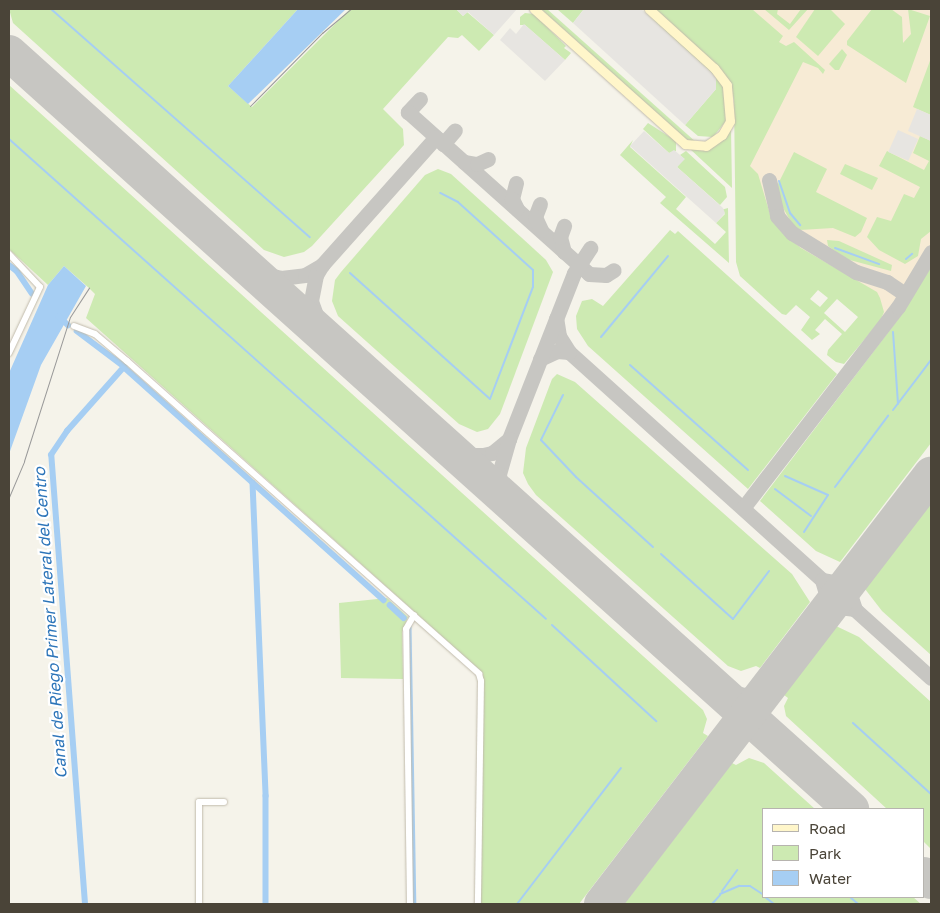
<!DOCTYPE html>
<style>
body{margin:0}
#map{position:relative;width:940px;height:913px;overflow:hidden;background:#f5f3ea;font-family:"Golos Text",sans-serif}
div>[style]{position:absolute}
.commercial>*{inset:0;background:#f7ebd5}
.green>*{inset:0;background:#cdeab2}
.parking>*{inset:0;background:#e7e5e1;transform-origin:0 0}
.water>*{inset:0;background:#a6cef3}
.stream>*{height:2px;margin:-1px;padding:0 1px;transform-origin:1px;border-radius:1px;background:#a6cef3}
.canal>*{height:5.5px;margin:-2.75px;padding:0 2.75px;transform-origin:2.75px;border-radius:2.75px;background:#a6cef3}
.taxiway>*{height:15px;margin:-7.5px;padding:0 7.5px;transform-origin:7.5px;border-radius:7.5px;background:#c7c6c2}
.runway>*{height:36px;margin:-18px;padding:0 18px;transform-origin:18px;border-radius:18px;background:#c7c6c2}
.roads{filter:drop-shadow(0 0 1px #c1bbac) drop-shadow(0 0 1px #c1bbac)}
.street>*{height:6px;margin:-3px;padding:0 3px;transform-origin:3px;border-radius:3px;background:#fff}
.secondary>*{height:9px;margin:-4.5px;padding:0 4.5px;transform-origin:4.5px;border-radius:4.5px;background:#fff6ca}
.tram>*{height:1px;margin:-0.5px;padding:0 0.5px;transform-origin:0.5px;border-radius:0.5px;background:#999}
span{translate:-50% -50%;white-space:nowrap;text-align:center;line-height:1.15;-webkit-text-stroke:4.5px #fff;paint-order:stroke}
.water-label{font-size:16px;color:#2d75b9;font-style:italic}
.frame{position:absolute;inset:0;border:10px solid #4a4438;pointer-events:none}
.legend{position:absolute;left:762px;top:808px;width:162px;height:90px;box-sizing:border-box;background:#fff;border:1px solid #b7b4af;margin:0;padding:6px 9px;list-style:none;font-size:15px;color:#4a4438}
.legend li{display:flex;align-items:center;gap:10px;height:25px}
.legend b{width:25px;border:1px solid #b7b4af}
</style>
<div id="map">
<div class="commercial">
<div style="clip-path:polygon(752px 9px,931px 9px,931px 315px,914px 342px,856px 306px,739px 213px,736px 96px,782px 37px)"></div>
</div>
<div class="green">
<div style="clip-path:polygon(9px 9px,298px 9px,228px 86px,252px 107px,350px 9px,456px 9px,463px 16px,467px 12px,494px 35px,479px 51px,462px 35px,458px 38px,448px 37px,383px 109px,403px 129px,404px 145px,312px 246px,304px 252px,284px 257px,264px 250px,13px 23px)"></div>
<div style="clip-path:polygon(541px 9px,547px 9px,697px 143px,686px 139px)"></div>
<div style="clip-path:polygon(557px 9px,584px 9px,573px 23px)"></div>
<div style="clip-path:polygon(641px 9px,712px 70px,719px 79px,723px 87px,726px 121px,713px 137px,698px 136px,685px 125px,716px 89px,712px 73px)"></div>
<div style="clip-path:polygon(evenodd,653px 9px,752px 9px,783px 36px,779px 42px,786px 46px,794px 42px,825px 70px,823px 74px,818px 68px,803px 62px,750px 166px,758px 174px,770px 214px,783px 233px,801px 248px,877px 292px,880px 298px,884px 312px,880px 321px,844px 364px,836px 362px,827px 355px,828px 350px,842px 334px,825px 319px,815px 330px,820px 334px,812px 340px,801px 330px,810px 317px,796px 305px,786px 315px,782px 314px,740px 276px,736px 262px,734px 100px,731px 86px,653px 9px,818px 290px,828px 298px,820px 307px,810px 299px,818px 290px,653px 9px,837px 299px,858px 317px,845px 332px,824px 313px,837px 299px)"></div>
<div style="clip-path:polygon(764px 9px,778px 9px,777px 14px,790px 24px,801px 9px,808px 9px,789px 30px)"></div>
<div style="clip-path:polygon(815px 9px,830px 9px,845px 24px,818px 56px,796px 37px)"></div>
<div style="clip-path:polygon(872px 9px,891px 9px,902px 17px,903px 43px,911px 34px,908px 9px,930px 16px,906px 83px,847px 45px,847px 41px)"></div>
<div style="clip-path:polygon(525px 13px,534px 14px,566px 46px,564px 48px,571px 53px,565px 60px,525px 25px,520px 25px,520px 17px)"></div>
<div style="clip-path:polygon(842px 49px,847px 55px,839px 70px,835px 70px,829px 64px)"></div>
<div style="clip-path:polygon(931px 58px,931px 115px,913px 107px)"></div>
<div style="clip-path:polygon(9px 85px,703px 710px,707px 719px,703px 733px,708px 736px,579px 904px,481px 904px,483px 673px,86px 318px,95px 294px,89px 288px,64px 266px,48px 285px,9px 249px)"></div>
<div style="clip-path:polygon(648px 123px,676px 141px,676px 151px,669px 153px,643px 129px)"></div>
<div style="clip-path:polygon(731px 129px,732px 188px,690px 149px,713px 147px,726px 138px)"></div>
<div style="clip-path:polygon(920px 136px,931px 141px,931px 231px,921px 239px,918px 256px,905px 264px,879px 250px,867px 237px,877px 217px,891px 221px,904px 194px,914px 198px,920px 187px,879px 166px,887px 151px,924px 170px,929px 161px,913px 153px)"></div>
<div style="clip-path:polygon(633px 140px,630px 147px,686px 197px,676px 209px,715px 244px,726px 232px,716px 223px,725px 214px,721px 210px,728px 208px,729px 263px,660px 203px,666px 197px,620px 155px)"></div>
<div style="clip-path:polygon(686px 151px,725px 187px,727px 197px,720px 205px,677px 167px,684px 159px,680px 155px)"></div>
<div style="clip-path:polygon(794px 152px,827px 169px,816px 192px,867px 218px,861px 232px,855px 237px,833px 228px,800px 230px,792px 224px,776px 195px,778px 184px)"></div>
<div style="clip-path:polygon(845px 164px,878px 178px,872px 190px,840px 174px)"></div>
<div style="clip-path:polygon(438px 169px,451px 174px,522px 238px,546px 260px,553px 272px,500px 414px,488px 429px,477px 432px,459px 424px,376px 350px,338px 316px,332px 301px,335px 280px,341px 272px,425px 175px)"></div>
<div style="clip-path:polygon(670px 230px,675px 234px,678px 231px,837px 374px,748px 489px,588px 346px,577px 329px,576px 316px,582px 301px,592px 299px,603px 306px)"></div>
<div style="clip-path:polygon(827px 240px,839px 241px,892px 265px,891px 271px,846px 259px,828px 246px)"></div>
<div style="clip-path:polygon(931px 267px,931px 443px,840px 562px,816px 551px,760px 501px,902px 314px)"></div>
<div style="clip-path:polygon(557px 374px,575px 382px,792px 574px,810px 602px,760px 668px,756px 666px,741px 671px,728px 666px,536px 495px,528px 484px,523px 473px,526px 448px,552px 379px)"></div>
<div style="clip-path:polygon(931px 503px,931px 655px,882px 611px,865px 589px)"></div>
<div style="clip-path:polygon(387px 598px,408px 617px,402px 632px,403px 679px,341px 678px,339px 603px)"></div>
<div style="clip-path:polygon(836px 626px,859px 637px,931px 702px,931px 849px,924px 842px,924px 809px,887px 809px,786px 716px,784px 706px,788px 698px,784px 695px)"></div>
<div style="clip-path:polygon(749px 758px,764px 763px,815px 809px,764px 809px,764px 897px,913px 897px,921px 904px,624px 904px,732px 763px,736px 765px)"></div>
</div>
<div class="parking">
<div style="clip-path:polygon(456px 9px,517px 9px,494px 35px,468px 12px,463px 16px)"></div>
<div style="clip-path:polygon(584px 9px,641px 9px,716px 77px,716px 89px,685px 125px,573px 23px)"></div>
<div style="clip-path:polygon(524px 24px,565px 60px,545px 81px,500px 40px,510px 28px,516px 34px)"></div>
<div style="clip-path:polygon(917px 109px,931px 115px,931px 141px,908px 131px)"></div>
<div style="left:898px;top:130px;width:22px;height:24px;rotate:24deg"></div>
<div style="clip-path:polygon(644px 131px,669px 153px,674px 150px,685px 159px,677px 167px,723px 208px,725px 213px,716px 223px,630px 146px)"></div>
</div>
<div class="water">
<div style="clip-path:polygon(298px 9px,346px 9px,248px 104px,228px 86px)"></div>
<div style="clip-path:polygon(64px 266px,86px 286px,41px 365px,9px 454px,9px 373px,48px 285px)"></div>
</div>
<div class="stream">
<div style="left:51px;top:9px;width:345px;rotate:41.4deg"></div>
<div style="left:9px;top:139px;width:720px;rotate:41.79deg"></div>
<div style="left:779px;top:181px;width:34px;rotate:71deg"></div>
<div style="left:790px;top:213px;width:16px;rotate:50deg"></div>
<div style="left:835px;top:248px;width:47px;rotate:20deg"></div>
<div style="left:906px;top:259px;width:8px;rotate:-40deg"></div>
<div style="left:350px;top:273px;width:188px;rotate:42deg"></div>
<div style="left:490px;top:399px;width:120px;rotate:-69deg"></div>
<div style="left:533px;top:287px;width:17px;rotate:-90deg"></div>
<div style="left:533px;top:270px;width:101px;rotate:-137.8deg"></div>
<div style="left:458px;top:202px;width:20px;rotate:-153deg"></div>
<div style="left:893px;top:332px;width:72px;rotate:86deg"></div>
<div style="left:601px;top:337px;width:105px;rotate:-50.4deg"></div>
<div style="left:630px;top:365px;width:158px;rotate:41.7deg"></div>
<div style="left:563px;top:395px;width:50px;rotate:116.1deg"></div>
<div style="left:541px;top:440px;width:51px;rotate:46.6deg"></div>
<div style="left:576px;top:477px;width:104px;rotate:42.3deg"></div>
<div style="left:893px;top:410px;width:63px;rotate:-52.8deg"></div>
<div style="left:785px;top:476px;width:47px;rotate:23.8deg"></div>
<div style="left:828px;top:495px;width:44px;rotate:123deg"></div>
<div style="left:835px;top:487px;width:89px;rotate:-53.3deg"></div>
<div style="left:775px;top:489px;width:45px;rotate:36.9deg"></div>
<div style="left:661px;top:554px;width:97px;rotate:42.1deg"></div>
<div style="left:733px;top:619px;width:60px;rotate:-53.1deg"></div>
<div style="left:552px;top:625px;width:142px;rotate:42.7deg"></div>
<div style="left:853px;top:723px;width:105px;rotate:42.3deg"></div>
<div style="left:722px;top:891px;width:26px;rotate:-54deg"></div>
<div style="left:720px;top:894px;width:21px;rotate:-23deg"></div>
<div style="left:739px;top:886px;width:11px"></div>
<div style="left:750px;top:886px;width:17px;rotate:33deg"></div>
<div style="left:765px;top:897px;width:11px;rotate:38deg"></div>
<div style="left:850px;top:897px;width:11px;rotate:41deg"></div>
<div style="left:517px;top:904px;width:171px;rotate:-52.6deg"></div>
<div style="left:712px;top:904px;width:12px;rotate:-48deg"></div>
</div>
<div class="canal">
<div style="left:9px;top:265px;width:10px;rotate:37deg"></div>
<div style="left:17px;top:271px;width:27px;rotate:56deg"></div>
<div style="left:59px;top:316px;width:13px;rotate:45deg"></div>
<div style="left:77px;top:331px;width:55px;rotate:36.9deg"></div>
<div style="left:253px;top:483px;width:313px;rotate:87.6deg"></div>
<div style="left:266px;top:796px;width:108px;rotate:90deg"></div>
<div style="left:390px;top:605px;width:19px;rotate:43deg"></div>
<div style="left:409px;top:627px;width:277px;rotate:89deg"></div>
<div style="left:85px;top:904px;width:450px;rotate:-94.3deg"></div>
<div style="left:51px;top:455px;width:29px;rotate:-56deg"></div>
<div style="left:67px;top:431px;width:86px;rotate:-48.3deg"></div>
<div style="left:124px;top:367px;width:349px;rotate:41.9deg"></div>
</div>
<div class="taxiway">
<div style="left:420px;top:99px;width:18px;rotate:133deg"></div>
<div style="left:408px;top:112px;width:243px;rotate:41.8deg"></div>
<div style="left:589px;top:274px;width:17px;rotate:3deg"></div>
<div style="left:606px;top:275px;width:9px;rotate:-32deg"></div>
<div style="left:443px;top:144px;width:18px;rotate:-49deg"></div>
<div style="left:464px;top:162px;width:13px;rotate:9deg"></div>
<div style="left:477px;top:164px;width:12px;rotate:-24deg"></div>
<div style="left:769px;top:180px;width:37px;rotate:77deg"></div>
<div style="left:777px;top:216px;width:23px;rotate:49deg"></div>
<div style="left:792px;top:233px;width:75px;rotate:31.4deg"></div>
<div style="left:856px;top:272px;width:33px;rotate:18deg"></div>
<div style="left:887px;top:282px;width:22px;rotate:34deg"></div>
<div style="left:516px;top:183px;width:16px;rotate:104deg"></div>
<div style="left:512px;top:199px;width:11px;rotate:63deg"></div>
<div style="left:540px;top:204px;width:14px;rotate:111deg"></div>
<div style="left:535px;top:217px;width:14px;rotate:65deg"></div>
<div style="left:564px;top:252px;width:16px;rotate:-105deg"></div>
<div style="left:560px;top:237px;width:12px;rotate:-70deg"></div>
<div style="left:244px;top:264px;width:15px;rotate:32deg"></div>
<div style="left:257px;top:272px;width:25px;rotate:14deg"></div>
<div style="left:281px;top:278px;width:24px;rotate:-7deg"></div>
<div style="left:305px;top:275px;width:20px;rotate:-30deg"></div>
<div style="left:322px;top:265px;width:12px;rotate:121deg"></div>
<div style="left:316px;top:275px;width:26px;rotate:101deg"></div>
<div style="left:311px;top:301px;width:37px;rotate:70deg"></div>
<div style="left:322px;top:265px;width:171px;rotate:-48.3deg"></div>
<div style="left:569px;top:352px;width:487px;rotate:42deg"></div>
<div style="left:540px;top:359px;width:19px;rotate:-25deg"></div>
<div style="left:557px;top:351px;width:12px;rotate:5deg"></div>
<div style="left:569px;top:352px;width:19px;rotate:-122deg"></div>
<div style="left:559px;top:336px;width:18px;rotate:-99deg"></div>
<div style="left:509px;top:439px;width:178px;rotate:-68.6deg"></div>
<div style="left:574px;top:273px;width:30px;rotate:-57deg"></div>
<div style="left:446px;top:446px;width:21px;rotate:25deg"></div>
<div style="left:465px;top:455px;width:18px"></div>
<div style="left:483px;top:455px;width:9px;rotate:-13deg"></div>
<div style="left:492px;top:453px;width:22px;rotate:-39deg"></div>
<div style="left:509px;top:439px;width:36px;rotate:106deg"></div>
<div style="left:499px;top:474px;width:9px;rotate:84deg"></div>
<div style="left:500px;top:483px;width:26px;rotate:61deg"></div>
<div style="left:743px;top:508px;width:254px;rotate:-52.4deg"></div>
<div style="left:898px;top:307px;width:64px;rotate:-59deg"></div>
<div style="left:822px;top:580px;width:18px;rotate:74deg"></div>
<div style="left:827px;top:597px;width:22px;rotate:106deg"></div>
<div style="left:821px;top:618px;width:21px;rotate:-31deg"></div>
<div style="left:839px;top:607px;width:16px;rotate:7deg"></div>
<div style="left:822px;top:580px;width:17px;rotate:10deg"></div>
<div style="left:839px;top:583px;width:17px;rotate:-25deg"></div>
<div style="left:854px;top:576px;width:16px;rotate:108deg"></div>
<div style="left:849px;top:591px;width:19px;rotate:72deg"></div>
<div style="left:717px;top:689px;width:30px;rotate:12deg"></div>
<div style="left:746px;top:695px;width:18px;rotate:-22deg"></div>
<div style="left:763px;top:688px;width:25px;rotate:-43deg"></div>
<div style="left:766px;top:691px;width:24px;rotate:99deg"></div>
<div style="left:762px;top:715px;width:25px;rotate:69deg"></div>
</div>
<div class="runway">
<div style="left:9px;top:53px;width:1132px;rotate:41.92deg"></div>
<div style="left:924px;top:875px;width:9px;rotate:41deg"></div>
<div style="left:602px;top:904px;width:541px;rotate:-52.52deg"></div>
</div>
<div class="roads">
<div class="street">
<div style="left:9px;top:254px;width:45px;rotate:46.8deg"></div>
<div style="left:40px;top:287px;width:73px;rotate:115.2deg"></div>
<div style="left:74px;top:326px;width:22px;rotate:21deg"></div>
<div style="left:95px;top:334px;width:42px;rotate:40.2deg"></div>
<div style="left:127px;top:361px;width:471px;rotate:41.6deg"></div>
<div style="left:479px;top:674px;width:7px;rotate:74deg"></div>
<div style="left:481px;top:681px;width:223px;rotate:90.8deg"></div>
<div style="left:199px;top:904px;width:102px;rotate:-90deg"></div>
<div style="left:199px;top:802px;width:25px"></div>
<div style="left:410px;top:904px;width:275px;rotate:-90.8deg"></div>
<div style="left:406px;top:629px;width:16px;rotate:-60deg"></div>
</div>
<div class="secondary">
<div style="left:534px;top:9px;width:203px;rotate:41.8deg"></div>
<div style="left:685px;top:144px;width:21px;rotate:5deg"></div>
<div style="left:706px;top:146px;width:19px;rotate:-35deg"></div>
<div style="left:722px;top:135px;width:16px;rotate:-60deg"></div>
<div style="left:730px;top:121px;width:36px;rotate:-95deg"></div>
<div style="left:727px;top:85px;width:21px;rotate:-127deg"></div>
<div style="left:714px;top:68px;width:88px;rotate:-137.8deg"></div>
</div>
</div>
<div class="tram">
<div style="left:250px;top:106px;width:103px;rotate:-45.4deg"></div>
<div style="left:322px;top:33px;width:38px;rotate:-40deg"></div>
<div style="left:9px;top:497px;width:39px;rotate:-67deg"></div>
<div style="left:24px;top:461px;width:151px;rotate:-72.3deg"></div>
<div style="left:70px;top:317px;width:35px;rotate:-57deg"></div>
</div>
<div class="water-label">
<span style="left:50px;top:623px;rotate:-94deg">Canal de Riego Primer Lateral del Centro</span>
</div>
<div class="frame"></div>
<ul class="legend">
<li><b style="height:6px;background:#fff6ca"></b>Road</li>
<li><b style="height:14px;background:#cdeab2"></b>Park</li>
<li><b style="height:14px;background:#a6cef3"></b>Water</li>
</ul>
</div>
